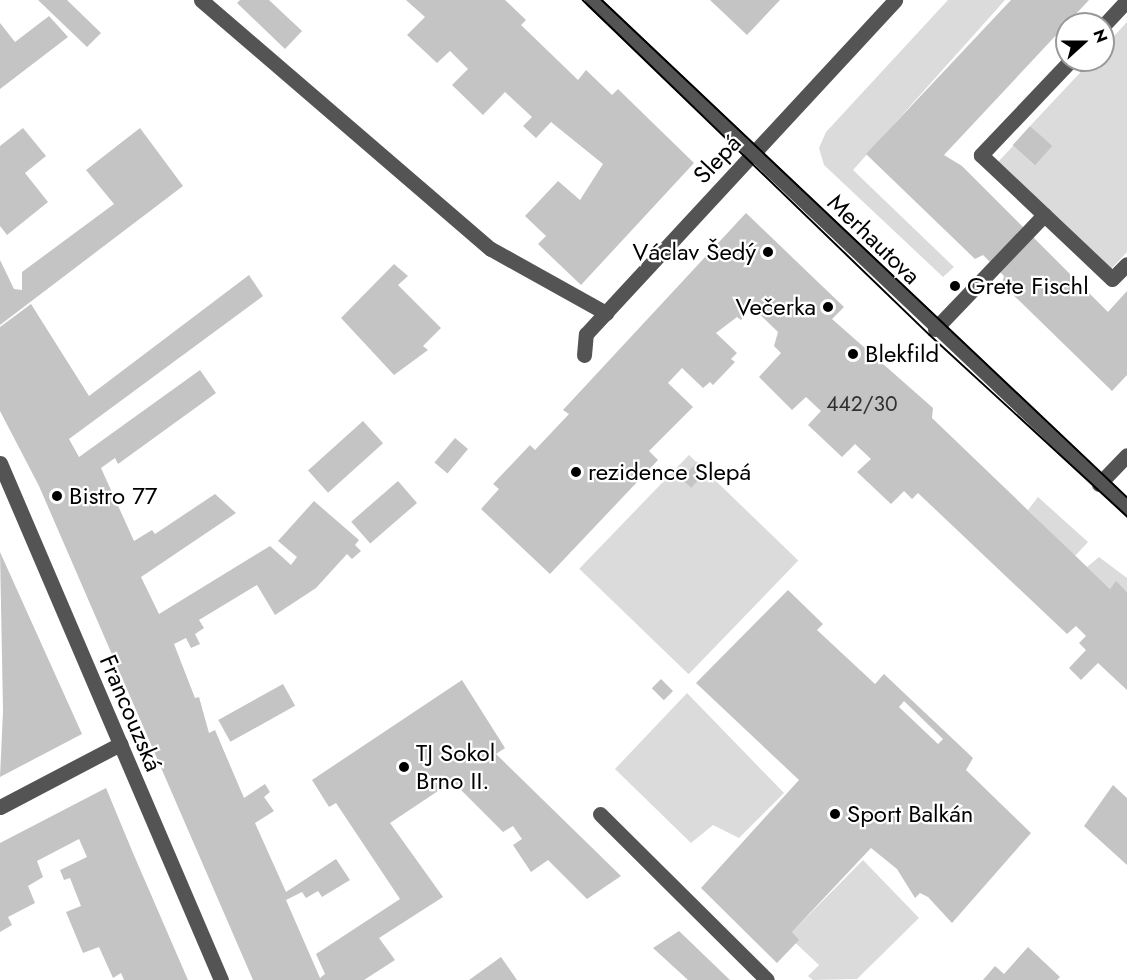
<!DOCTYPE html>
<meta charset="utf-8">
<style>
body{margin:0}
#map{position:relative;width:1127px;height:980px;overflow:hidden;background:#fff;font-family:Jost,sans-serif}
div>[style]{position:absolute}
.green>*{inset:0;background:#dbdbdb;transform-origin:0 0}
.building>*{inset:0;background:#c4c4c4;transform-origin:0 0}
.minor>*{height:15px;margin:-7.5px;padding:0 7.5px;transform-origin:7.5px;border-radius:7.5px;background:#545454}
.tram>*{height:1.5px;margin:-0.75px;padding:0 0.75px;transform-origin:0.75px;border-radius:0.75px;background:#000}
.dots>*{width:16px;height:16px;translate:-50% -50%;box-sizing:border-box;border:3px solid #fff;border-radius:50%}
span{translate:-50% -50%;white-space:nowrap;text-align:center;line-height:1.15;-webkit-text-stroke:4.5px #fff;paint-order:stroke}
.number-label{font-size:21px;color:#313131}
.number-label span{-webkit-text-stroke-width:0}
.street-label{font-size:24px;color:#000}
.poi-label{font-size:24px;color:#000}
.right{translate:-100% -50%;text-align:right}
.left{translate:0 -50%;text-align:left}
.north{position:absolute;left:1055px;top:12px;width:60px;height:60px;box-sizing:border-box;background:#fff;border:2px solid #999;border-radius:50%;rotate:69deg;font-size:16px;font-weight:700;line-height:24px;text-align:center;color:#000}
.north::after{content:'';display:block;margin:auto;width:21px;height:27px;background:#000;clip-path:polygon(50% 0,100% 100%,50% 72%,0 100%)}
</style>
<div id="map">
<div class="green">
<div style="clip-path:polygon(948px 0,1005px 0,853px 170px,954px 267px,943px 277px,824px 165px,819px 148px,826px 132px)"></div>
<div style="clip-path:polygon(1127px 22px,1127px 252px,1111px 269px,998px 162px,1013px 146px,1034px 165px,1051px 147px,1030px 126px,1092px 60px,1103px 60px,1103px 48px)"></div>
<div style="left:689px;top:455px;width:152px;height:158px;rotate:44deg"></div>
<div style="clip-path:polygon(1038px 497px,1088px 542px,1075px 556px,1028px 510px)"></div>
<div style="clip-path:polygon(1099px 557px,1127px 578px,1127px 592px,1116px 582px,1110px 589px,1087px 567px)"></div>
<div style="clip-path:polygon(687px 693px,784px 793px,739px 838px,713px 825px,691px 843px,615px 769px)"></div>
<div style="clip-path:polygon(863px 860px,919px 918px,857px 979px,813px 980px,808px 976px,819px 965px,788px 936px)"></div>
</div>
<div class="building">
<div style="clip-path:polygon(38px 0,67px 0,101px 33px,87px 47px)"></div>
<div style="clip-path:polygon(240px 0,269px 0,302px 31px,285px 49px,237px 3px)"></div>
<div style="clip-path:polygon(406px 0,505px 0,526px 20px,521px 25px,578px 80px,586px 70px,612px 95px,618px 89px,694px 163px,581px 285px,538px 244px,546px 236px,525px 216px,558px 181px,580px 200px,603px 164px,551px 122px,536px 138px,523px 126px,532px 117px,505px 92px,483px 115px,452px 85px,468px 69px,450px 51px,437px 63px,407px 35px,425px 17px)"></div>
<div style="clip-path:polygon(710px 0,780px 0,747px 35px)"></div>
<div style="clip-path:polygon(1011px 0,1089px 0,944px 155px,962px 166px,1108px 312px,1127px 291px,1127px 375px,1112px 391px,1002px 284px,1004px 276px,983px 255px,975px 259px,866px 154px)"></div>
<div style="clip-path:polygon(49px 16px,68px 37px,0 89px,0 23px,15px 42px)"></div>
<div style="left:1030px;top:126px;width:30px;height:26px;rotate:42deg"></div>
<div style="clip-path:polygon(23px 128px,46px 156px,25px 173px,48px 202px,7px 235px,0 226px,0 146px)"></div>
<div style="clip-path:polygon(140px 128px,183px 186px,0 325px,0 260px,14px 289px,22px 290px,22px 272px,114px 204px,86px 170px)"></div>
<div style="clip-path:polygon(746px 213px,844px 307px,832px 319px,933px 408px,932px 418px,1110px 589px,1116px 581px,1127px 592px,1127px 690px,1098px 663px,1081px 680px,1069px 668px,1086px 650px,1079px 643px,1086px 636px,1076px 626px,1067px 634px,918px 493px,912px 499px,904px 491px,891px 504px,857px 472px,871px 459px,855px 444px,842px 457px,808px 425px,821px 411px,806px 397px,792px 410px,759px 377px,781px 353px,774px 346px,778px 332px,752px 307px,742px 311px,746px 315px,741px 320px,737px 317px,716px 333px,737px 353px,731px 359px,735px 362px,713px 385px,710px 382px,703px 388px,682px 368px,668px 383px,693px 407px,649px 451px,658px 460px,550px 574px,481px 509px,499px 489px,493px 484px,530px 445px,535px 450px,569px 414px,563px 410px)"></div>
<div style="clip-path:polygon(394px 264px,408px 276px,398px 285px,441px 328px,423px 346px,428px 350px,394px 375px,341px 318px)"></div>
<div style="clip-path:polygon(249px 275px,263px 296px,69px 439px,79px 457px,200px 370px,216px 393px,118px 464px,115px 458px,101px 468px,134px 541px,152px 530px,155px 534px,215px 494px,236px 513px,141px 577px,159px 614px,270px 546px,291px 565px,297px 557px,278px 541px,314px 501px,359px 540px,355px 545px,361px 551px,352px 559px,347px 554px,316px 588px,275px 615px,257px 585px,199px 620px,204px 628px,195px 634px,200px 644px,191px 648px,186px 638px,174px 644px,195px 698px,199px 697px,209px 733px,215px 730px,244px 798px,265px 784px,270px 792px,264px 797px,274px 811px,255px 823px,286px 892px,336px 859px,350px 880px,322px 897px,318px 891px,306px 898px,302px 892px,286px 900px,320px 978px,325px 974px,316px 954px,400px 899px,336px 803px,329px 807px,312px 780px,462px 680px,505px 748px,496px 754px,621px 876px,587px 899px,548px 860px,531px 872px,513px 845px,522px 839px,513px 826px,503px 832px,459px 788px,454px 782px,459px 777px,390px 823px,443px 897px,379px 938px,395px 960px,364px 980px,253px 980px,39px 486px,0 411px,0 327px,31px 304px,89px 396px)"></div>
<div style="left:363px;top:421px;width:30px;height:74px;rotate:48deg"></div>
<div style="left:455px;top:438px;width:17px;height:32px;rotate:40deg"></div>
<div style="left:697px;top:462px;width:13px;height:23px;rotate:42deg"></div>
<div style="left:398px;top:481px;width:29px;height:62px;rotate:49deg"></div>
<div style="clip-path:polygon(0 552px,82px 734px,0 777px,3px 711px)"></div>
<div style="clip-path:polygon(evenodd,788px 590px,823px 624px,817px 630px,875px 684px,884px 674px,973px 758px,966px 770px,1031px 833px,952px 923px,928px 897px,920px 893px,915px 898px,897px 869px,871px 848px,792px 932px,799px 940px,777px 963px,701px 888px,799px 780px,696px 683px,788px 590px,904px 701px,943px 739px,938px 744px,899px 707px,904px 701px)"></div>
<div style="left:661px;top:679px;width:17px;height:13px;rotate:45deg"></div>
<div style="left:283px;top:684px;width:25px;height:74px;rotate:61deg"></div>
<div style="clip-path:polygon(1113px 785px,1127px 798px,1127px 865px,1084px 826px)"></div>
<div style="clip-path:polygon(106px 788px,133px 853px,188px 980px,124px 980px,121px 973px,113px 978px,99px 947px,83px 953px,66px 912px,81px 906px,70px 878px,64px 880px,60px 870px,87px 857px,79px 839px,37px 861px,43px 877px,28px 886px,35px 903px,8px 917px,12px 925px,0 932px,0 843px)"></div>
<div style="clip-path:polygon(679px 931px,730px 980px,688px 980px,653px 948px)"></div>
<div style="clip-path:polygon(1028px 947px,1060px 977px,1057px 980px,983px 980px,995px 966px,1004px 974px)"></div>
<div style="clip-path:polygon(501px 957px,517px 980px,469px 980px)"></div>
</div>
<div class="minor">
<div style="left:201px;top:0;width:382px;rotate:40.7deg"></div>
<div style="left:491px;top:249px;width:132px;rotate:29.1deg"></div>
<div style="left:592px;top:0;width:737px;rotate:43.46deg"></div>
<div style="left:1103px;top:26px;width:35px;rotate:-47deg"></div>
<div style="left:1071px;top:60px;width:131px;rotate:133.5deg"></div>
<div style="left:981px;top:155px;width:180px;rotate:43.4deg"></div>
<div style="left:1112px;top:279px;width:21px;rotate:-45deg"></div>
<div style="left:935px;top:329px;width:158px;rotate:-46.3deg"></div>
<div style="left:584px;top:355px;width:21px;rotate:-85deg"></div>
<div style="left:586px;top:334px;width:455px;rotate:-47.2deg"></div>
<div style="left:0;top:463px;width:562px;rotate:66.85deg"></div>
<div style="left:1099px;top:484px;width:40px;rotate:-46deg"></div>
<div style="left:0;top:807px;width:136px;rotate:-27.7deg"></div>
<div style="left:600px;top:814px;width:235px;rotate:44.8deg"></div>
</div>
<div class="tram">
<div style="left:583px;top:0;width:482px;rotate:44deg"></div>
<div style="left:930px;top:335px;width:268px;rotate:42.6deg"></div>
<div style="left:602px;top:0;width:723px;rotate:43.43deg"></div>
</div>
<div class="dots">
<div style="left:768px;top:252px;background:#000"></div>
<div style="left:955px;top:286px;background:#000"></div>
<div style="left:828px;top:307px;background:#000"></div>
<div style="left:853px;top:354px;background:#000"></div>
<div style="left:576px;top:472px;background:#000"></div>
<div style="left:57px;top:496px;background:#000"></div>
<div style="left:404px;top:767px;background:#000"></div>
<div style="left:835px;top:814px;background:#000"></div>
</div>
<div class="number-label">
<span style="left:862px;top:404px">442/30</span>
</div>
<div class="street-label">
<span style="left:717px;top:159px;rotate:-47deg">Slepá</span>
<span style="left:874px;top:239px;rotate:44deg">Merhautova</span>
<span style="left:131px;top:713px;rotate:67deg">Francouzská</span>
</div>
<div class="poi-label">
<span class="right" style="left:756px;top:252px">Václav Šedý</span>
<span class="left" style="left:967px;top:286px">Grete Fischl</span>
<span class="right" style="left:816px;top:307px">Večerka</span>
<span class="left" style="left:865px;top:354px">Blekfild</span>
<span class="left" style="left:588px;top:472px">rezidence Slepá</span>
<span class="left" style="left:69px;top:496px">Bistro 77</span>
<span class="left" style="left:416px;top:767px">TJ Sokol<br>Brno II.</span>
<span class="left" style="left:847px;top:814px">Sport Balkán</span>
</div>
<div class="north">N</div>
</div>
